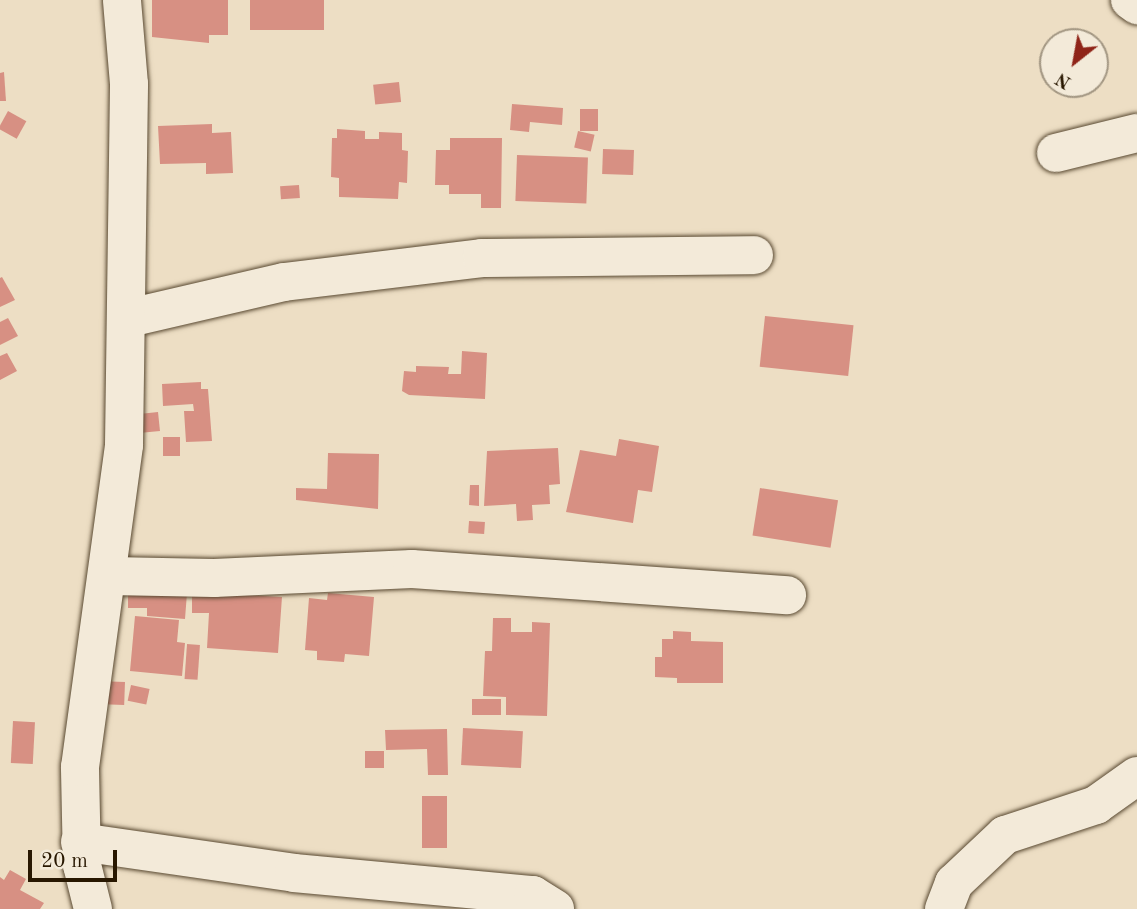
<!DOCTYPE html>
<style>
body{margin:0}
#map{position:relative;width:1137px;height:909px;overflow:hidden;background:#eddec4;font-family:"Old Standard TT",serif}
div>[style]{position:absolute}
.building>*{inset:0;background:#d79083;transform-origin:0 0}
.roads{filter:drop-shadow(0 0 2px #594931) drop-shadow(0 0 2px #594931)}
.minor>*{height:38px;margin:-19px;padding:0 19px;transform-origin:19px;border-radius:19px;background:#f3ead9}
span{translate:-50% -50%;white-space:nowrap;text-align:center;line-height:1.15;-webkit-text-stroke:5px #f3ead9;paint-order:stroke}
.north{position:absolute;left:1039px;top:28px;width:70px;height:70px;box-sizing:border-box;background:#f3ead9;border:2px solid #a29682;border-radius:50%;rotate:211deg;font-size:19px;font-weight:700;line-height:28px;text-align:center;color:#281700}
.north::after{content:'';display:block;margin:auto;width:24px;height:32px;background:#8f2418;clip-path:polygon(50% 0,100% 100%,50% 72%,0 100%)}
.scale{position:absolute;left:28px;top:850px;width:89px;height:32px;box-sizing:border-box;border:4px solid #281700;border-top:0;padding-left:9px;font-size:21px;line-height:24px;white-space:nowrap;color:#281700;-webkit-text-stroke:5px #f3ead9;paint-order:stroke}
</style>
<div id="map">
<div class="building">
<div style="clip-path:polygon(152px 0,228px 0,228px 35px,209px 35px,209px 43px,152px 37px)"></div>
<div style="left:250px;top:0;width:74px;height:30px"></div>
<div style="clip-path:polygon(4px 72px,6px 101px,0 101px,0 73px)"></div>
<div style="left:399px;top:82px;width:20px;height:26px;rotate:84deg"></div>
<div style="clip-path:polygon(512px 104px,563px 108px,562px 125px,530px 122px,529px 132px,510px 130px)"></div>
<div style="left:580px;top:109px;width:18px;height:22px"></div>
<div style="left:8px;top:111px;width:21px;height:20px;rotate:29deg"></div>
<div style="clip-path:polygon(212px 124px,212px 133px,231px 132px,233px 173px,206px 174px,206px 163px,160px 164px,158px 126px)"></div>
<div style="clip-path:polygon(337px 129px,365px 131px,365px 139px,379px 139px,379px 132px,402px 133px,402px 150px,408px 151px,407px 183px,399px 182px,398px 199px,339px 197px,339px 178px,331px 177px,332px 138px,337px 138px)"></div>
<div style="left:578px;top:131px;width:17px;height:17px;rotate:13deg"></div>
<div style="clip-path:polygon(450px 138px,502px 138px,501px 208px,481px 208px,481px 194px,449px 194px,449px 185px,435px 185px,436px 150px,450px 150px)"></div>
<div style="left:603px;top:149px;width:31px;height:25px;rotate:2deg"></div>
<div style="left:517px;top:155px;width:71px;height:46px;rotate:2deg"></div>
<div style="left:299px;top:185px;width:13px;height:19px;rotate:86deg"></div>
<div style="clip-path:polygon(2px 277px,15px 300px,0 307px,0 278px)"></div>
<div style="left:765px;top:316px;width:89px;height:51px;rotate:6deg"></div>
<div style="clip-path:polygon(8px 318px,18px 336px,0 345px,0 322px)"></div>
<div style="clip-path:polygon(462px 351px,487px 353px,485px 399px,409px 395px,402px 391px,404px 371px,416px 372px,416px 366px,449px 367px,448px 374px,461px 374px)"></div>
<div style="clip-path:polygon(7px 353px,17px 371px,0 380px,0 387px,0 356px)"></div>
<div style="clip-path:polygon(201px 382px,201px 389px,208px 389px,212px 441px,186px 442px,184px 411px,194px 411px,193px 404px,163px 406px,162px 384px)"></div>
<div style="left:158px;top:412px;width:19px;height:21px;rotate:84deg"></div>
<div style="left:163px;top:437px;width:17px;height:19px"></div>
<div style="clip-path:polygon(619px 439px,659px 446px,652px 492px,638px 490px,633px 523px,566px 512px,580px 450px,616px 456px)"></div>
<div style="clip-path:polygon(558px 448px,560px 484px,549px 485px,550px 504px,532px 505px,533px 520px,517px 521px,516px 504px,484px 506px,487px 451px)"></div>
<div style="clip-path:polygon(328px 453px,379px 454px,378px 509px,296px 500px,296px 488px,327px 489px)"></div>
<div style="clip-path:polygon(470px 485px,479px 485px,479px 506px,469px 505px)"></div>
<div style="left:760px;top:488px;width:79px;height:48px;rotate:9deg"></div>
<div style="left:469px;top:521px;width:16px;height:12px;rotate:4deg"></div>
<div style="clip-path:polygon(128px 585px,187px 593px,185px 619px,147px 616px,147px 608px,128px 608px)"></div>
<div style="clip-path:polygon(192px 592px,282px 597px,278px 653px,207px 648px,209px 613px,192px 613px)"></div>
<div style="clip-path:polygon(328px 593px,374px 597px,369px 656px,345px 654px,344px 662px,317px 660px,317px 651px,305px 650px,309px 598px,327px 600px)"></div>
<div style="clip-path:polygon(135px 616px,179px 620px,177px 642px,185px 643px,182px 676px,130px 671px)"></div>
<div style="clip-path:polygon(493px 618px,511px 618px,511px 632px,532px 632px,532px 622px,550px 623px,547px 716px,506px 715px,506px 697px,483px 696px,485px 651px,492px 651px)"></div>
<div style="clip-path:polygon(673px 631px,691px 632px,691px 641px,723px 642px,723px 683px,677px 683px,677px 678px,655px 677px,655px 657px,662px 657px,662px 639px,673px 639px)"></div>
<div style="left:187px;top:644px;width:13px;height:35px;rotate:4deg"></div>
<div style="left:97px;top:681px;width:28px;height:23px;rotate:2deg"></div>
<div style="left:131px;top:685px;width:19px;height:16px;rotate:12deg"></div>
<div style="left:472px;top:699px;width:29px;height:16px"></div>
<div style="left:13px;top:721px;width:22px;height:42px;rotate:3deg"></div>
<div style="left:463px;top:728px;width:60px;height:37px;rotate:3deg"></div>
<div style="clip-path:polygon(447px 729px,448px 775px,428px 775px,427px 749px,386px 750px,385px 730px)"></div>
<div style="left:365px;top:751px;width:19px;height:17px"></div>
<div style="left:422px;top:796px;width:25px;height:52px"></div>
<div style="clip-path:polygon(10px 870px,26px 879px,20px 890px,44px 903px,40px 909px,0 909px,0 877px,4px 880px)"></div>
</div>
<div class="roads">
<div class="minor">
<div style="left:1130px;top:0;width:9px;rotate:36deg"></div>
<div style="left:1056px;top:153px;width:83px;rotate:-13.9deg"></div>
<div style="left:129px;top:318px;width:159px;rotate:-13.1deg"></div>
<div style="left:284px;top:282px;width:199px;rotate:-6.9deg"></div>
<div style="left:482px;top:258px;width:272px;rotate:-0.6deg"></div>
<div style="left:110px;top:576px;width:104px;rotate:1.1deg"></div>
<div style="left:214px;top:578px;width:198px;rotate:-2.6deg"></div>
<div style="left:412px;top:569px;width:376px;rotate:4deg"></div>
<div style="left:80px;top:842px;width:216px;rotate:8.2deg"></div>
<div style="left:294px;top:873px;width:240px;rotate:5.3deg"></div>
<div style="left:533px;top:895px;width:26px;rotate:32deg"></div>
<div style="left:93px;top:909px;width:45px;rotate:-104deg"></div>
<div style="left:82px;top:865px;width:98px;rotate:-91.2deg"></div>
<div style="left:80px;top:767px;width:325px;rotate:-82.2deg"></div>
<div style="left:124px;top:445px;width:361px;rotate:-89.2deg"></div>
<div style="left:129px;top:84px;width:84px;rotate:-94.8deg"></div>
<div style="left:944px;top:909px;width:28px;rotate:-69deg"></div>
<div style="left:954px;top:883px;width:70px;rotate:-43.3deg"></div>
<div style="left:1005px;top:835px;width:96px;rotate:-18.2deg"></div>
<div style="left:1096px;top:805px;width:50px;rotate:-35.3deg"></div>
</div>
</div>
<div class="north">N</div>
<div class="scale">20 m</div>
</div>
